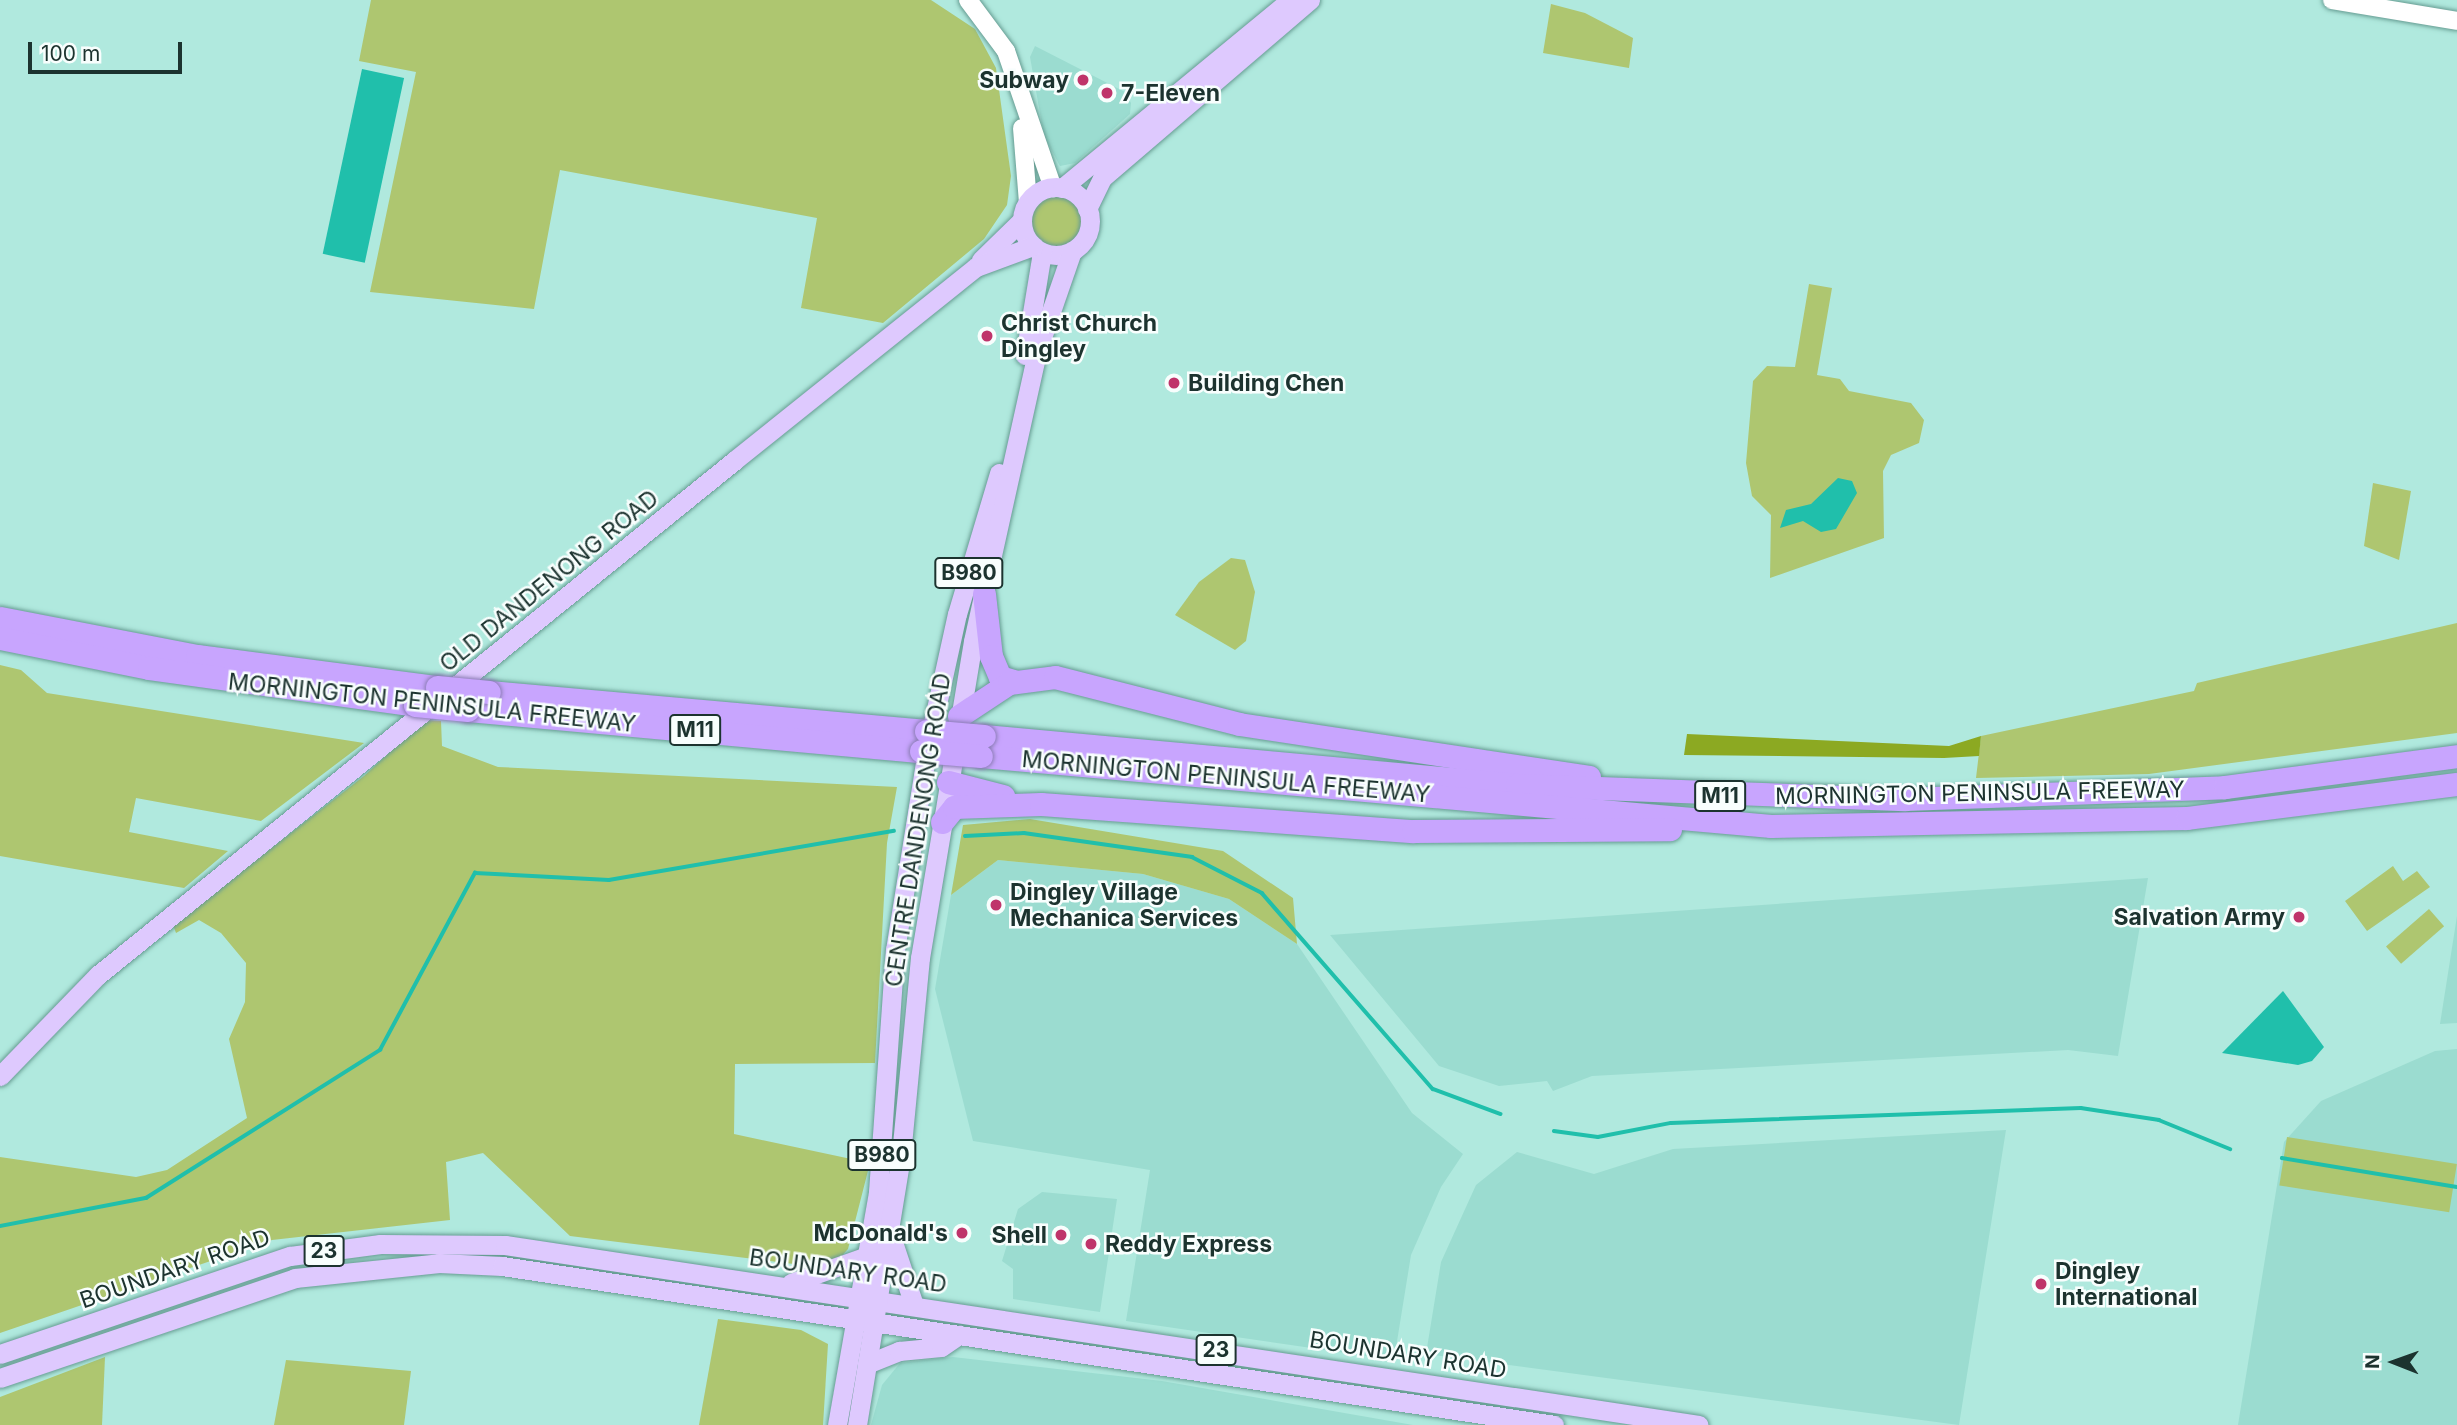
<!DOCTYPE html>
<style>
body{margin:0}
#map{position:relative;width:2457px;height:1425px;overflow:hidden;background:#b0e9de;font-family:Inter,sans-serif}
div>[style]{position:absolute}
.built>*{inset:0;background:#9bdcd0}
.green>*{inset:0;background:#aec670;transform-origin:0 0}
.round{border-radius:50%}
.forest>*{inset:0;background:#8ca922}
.water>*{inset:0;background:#20bfab;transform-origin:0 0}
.stream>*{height:3.5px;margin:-1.75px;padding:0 1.75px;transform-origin:1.75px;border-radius:1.75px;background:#20bfab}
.roads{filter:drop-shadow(0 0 2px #669c92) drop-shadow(0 0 2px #669c92)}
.secondary>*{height:18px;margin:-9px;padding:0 9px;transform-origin:9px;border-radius:9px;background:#fff}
.primary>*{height:19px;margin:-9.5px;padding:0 9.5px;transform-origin:9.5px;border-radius:9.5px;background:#dec9fe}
.primary>.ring{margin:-9.5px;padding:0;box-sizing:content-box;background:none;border:19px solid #dec9fe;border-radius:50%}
.highway>*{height:23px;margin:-11.5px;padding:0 11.5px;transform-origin:11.5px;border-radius:11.5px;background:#c8a5fe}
.bridges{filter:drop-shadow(0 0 2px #8c7db6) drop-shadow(0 0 2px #8c7db6)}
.highway-bridge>*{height:23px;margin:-11.5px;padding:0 11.5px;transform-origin:11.5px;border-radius:11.5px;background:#c8a5fe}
.dots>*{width:19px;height:19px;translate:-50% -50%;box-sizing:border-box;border:4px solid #f8fefd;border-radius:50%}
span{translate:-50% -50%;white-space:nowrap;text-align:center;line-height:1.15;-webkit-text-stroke:5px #f8fefd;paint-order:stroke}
.shield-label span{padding:2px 5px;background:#f8fefd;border:2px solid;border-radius:5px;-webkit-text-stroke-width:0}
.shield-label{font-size:21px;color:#1c332f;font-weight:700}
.poi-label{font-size:23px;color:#1c332f;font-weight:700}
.right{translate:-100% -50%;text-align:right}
.left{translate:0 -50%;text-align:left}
.street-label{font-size:23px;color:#1c332f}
.north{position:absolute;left:2359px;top:1327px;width:70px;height:70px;-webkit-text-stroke:5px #f8fefd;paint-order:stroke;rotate:271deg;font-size:19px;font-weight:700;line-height:28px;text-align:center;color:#1c332f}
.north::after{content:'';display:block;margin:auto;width:24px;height:32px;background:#1c332f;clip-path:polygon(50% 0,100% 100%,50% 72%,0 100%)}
.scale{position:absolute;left:28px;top:42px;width:154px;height:32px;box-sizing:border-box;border:4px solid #1c332f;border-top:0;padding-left:9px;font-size:21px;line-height:24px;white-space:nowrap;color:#1c332f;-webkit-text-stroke:5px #f8fefd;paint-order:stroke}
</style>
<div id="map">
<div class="built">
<div style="clip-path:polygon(1035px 46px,1125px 92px,1131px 103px,1130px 114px,1075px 163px,1060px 166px,1044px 136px,1030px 57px)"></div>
<div style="clip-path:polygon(998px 860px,1143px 874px,1229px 899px,1297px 944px,1412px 1113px,1463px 1154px,1441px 1187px,1411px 1255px,1394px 1360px,1126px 1321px,1150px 1170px,973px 1141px,935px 989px,951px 895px)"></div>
<div style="clip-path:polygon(2148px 878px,2118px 1056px,2068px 1050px,1592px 1076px,1553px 1091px,1547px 1081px,1499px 1086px,1439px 1066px,1330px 935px)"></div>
<div style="clip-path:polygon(2457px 916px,2457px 1023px,2440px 1024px)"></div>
<div style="clip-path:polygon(2457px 1049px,2457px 1425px,2238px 1425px,2284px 1142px,2321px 1101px,2435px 1051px)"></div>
<div style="clip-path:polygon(2006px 1130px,1959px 1425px,1426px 1354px,1441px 1262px,1476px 1185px,1517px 1152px,1594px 1174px,1673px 1149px)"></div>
<div style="clip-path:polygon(1042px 1192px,1117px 1199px,1100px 1312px,1013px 1299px,1013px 1269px,1002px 1261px,1018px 1209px)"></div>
<div style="clip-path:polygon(953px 1357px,1162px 1381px,1413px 1425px,871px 1425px,882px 1385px,900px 1363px)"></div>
</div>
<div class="green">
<div style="clip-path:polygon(371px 0,931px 0,975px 29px,996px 68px,1011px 176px,1007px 205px,984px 239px,883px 323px,801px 308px,817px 218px,560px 170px,534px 309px,370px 292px,416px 72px,359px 61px)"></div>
<div style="clip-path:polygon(1551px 4px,1585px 13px,1633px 38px,1629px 68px,1543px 53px)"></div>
<div class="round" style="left:1028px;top:194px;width:56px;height:56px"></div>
<div style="clip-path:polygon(1809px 284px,1832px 288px,1817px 375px,1840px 379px,1849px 391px,1911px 403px,1924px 420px,1919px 443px,1891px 455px,1883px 471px,1884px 538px,1770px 578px,1771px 515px,1752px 496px,1746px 463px,1753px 381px,1767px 366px,1795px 367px)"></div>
<div style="clip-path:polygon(2373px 483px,2411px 491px,2399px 560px,2364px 546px)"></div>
<div style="clip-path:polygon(1231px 558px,1245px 560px,1255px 592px,1246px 641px,1235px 650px,1175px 615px,1199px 582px)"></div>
<div style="clip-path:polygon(2457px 623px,2457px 733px,2149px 774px,1976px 778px,1981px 736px,2194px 691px,2197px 683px)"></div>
<div style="clip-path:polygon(0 665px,21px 670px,47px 693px,364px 743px,261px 821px,136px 798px,129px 832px,228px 851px,184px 888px,0 856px)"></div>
<div style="clip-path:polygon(425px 720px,441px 721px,442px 746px,498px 767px,897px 787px,887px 843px,875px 1063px,735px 1064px,734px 1134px,870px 1163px,848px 1249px,838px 1260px,809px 1266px,570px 1236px,483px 1153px,446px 1162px,450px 1220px,272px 1240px,0 1333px,0 1157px,136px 1177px,167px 1170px,247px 1118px,229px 1039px,245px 1002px,246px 963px,221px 933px,199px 920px,176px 933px,173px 925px,364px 776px)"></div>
<div style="clip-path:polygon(1030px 819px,1223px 851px,1293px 898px,1297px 944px,1229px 899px,1143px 874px,998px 860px,951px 895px,963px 825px)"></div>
<div style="clip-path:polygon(2393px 866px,2403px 881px,2417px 871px,2430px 887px,2367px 931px,2345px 901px)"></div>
<div style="left:2429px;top:909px;width:23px;height:57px;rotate:49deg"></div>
<div style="left:2287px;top:1137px;width:172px;height:49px;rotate:9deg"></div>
<div style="clip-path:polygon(718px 1319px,801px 1330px,828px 1344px,823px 1425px,699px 1425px)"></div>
<div style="clip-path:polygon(105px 1357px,102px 1425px,0 1425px,0 1397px)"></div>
<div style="clip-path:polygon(286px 1360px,411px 1371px,404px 1425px,274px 1425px)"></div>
</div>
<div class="forest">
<div style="clip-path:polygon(1687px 734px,1949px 746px,1981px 736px,1979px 756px,1944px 758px,1684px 755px)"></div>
</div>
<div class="water">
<div style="left:362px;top:69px;width:43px;height:189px;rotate:12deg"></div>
<div style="clip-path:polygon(1838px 478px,1852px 481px,1857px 493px,1836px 529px,1821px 532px,1803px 521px,1780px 528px,1786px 510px,1811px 504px)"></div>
<div style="clip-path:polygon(2283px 991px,2324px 1047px,2312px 1061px,2298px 1065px,2222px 1053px)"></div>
</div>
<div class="stream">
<div style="left:965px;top:836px;width:59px;rotate:-2.9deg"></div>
<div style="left:1024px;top:833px;width:170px;rotate:8.1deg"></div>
<div style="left:1192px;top:857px;width:79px;rotate:27.2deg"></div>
<div style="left:1262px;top:893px;width:260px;rotate:48.9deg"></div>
<div style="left:1433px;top:1089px;width:72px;rotate:20.2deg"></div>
<div style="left:1554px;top:1131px;width:44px;rotate:7.8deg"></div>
<div style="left:1598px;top:1137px;width:74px;rotate:-10.9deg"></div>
<div style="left:1671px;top:1123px;width:410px;rotate:-2.1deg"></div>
<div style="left:2081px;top:1108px;width:79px;rotate:8.7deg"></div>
<div style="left:2159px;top:1120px;width:77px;rotate:22.2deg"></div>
<div style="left:2282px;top:1158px;width:177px;rotate:9.4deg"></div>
<div style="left:0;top:1226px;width:149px;rotate:-10.9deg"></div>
<div style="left:146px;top:1198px;width:277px;rotate:-32.3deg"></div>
<div style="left:380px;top:1050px;width:201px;rotate:-61.8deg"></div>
<div style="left:475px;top:873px;width:134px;rotate:3deg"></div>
<div style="left:609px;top:880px;width:289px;rotate:-9.8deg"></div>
</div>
<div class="roads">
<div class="secondary">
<div style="left:968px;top:0;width:64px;rotate:53.3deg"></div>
<div style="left:1006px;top:51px;width:145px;rotate:71.1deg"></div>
<div style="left:2332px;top:0;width:127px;rotate:9.5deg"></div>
<div style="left:1022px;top:128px;width:74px;rotate:85.4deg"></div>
</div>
<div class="primary">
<div class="ring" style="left:1022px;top:187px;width:49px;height:49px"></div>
<div style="left:1062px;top:188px;width:296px;rotate:-39.5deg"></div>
<div style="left:1087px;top:209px;width:34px;rotate:-64deg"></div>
<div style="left:1102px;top:178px;width:274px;rotate:-40.6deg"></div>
<div style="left:981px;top:260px;width:57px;rotate:-44.3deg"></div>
<div style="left:1025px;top:355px;width:104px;rotate:-80.6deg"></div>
<div style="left:0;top:1076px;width:141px;rotate:-45.9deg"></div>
<div style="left:98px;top:975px;width:819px;rotate:-38.95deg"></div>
<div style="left:735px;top:460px;width:309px;rotate:-38.7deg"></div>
<div style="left:976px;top:267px;width:61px;rotate:-20.2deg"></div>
<div style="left:889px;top:1230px;width:79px;rotate:71.6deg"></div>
<div style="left:791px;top:1283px;width:81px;rotate:-19.6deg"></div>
<div style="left:0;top:1354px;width:306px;rotate:-18.7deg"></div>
<div style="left:290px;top:1256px;width:91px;rotate:-7.6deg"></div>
<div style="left:380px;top:1244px;width:125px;rotate:0.5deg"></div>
<div style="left:505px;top:1245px;width:1207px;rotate:8.57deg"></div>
<div style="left:867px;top:1364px;width:35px;rotate:-22deg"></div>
<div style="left:899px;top:1351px;width:42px;rotate:-5.4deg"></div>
<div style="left:941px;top:1347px;width:22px;rotate:-34deg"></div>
<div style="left:0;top:1378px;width:311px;rotate:-18.7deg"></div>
<div style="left:295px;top:1278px;width:145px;rotate:-5.9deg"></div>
<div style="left:439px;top:1263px;width:63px;rotate:2.7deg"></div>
<div style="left:502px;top:1266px;width:1064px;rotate:8.59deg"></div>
<div style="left:837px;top:1425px;width:237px;rotate:-80deg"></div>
<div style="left:878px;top:1192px;width:243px;rotate:-86deg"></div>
<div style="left:895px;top:950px;width:203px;rotate:-80.9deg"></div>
<div style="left:927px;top:750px;width:139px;rotate:-77.6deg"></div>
<div style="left:957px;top:614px;width:147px;rotate:-73.4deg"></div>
<div style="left:857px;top:1425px;width:274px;rotate:-80.7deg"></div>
<div style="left:901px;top:1155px;width:198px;rotate:-84.5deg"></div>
<div style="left:920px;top:958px;width:321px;rotate:-80.5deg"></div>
<div style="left:973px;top:641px;width:296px;rotate:-77.5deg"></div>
<div style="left:1037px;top:352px;width:107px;rotate:-70.9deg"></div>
</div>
<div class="highway">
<div style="left:984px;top:594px;width:62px;rotate:83.6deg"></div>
<div style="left:991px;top:656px;width:23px;rotate:67deg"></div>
<div style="left:1000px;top:677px;width:14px;rotate:17deg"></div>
<div style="left:0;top:618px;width:201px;rotate:10.9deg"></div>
<div style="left:197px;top:656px;width:242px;rotate:7.4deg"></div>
<div style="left:0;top:638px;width:152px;rotate:11.4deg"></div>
<div style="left:149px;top:668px;width:269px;rotate:7.9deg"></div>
<div style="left:489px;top:692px;width:439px;rotate:5.1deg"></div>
<div style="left:468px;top:710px;width:455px;rotate:5.2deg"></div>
<div style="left:959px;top:716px;width:60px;rotate:-33.4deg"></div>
<div style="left:1009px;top:683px;width:46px;rotate:-7.4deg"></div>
<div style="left:1055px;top:677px;width:190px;rotate:14.3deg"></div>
<div style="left:1239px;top:724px;width:354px;rotate:8.6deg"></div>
<div style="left:984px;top:736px;width:535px;rotate:5.25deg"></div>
<div style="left:1517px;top:785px;width:388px;rotate:2.1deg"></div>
<div style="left:1905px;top:799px;width:320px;rotate:-2.1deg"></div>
<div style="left:2225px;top:787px;width:234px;rotate:-7.6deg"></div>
<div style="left:981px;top:756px;width:793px;rotate:5.06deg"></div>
<div style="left:1771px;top:826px;width:416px;rotate:-1.1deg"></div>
<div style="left:2187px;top:818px;width:272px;rotate:-7.2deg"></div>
<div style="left:948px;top:782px;width:57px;rotate:14.3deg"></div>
<div style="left:942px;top:822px;width:19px;rotate:-51deg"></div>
<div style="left:954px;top:807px;width:87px;rotate:-2deg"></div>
<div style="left:1041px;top:804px;width:373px;rotate:4.2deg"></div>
<div style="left:1413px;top:831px;width:257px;rotate:-0.4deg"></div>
</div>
</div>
<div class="bridges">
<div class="highway-bridge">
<div style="left:437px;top:687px;width:52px;rotate:5.5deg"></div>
<div style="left:415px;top:705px;width:53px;rotate:5.4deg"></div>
<div style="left:926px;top:731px;width:58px;rotate:4.9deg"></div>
<div style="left:921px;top:751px;width:60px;rotate:4.8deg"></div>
</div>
</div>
<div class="dots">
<div style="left:1083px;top:80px;background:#bf346a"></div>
<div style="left:1107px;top:93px;background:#bf346a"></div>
<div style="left:987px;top:336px;background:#bf346a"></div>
<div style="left:1174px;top:383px;background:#bf346a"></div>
<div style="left:996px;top:905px;background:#bf346a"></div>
<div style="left:2299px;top:917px;background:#bf346a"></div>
<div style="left:962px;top:1233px;background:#bf346a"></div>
<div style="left:1061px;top:1235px;background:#bf346a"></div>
<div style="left:1091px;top:1244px;background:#bf346a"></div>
<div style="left:2041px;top:1284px;background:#bf346a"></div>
</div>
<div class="shield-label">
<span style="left:969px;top:573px">B980</span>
<span style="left:695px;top:730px">M11</span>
<span style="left:1720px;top:796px">M11</span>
<span style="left:882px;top:1155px">B980</span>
<span style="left:324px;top:1251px">23</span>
<span style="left:1216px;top:1350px">23</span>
</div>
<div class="poi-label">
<span class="right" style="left:1069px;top:80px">Subway</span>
<span class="left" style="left:1121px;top:93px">7-Eleven</span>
<span class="left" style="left:1001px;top:336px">Christ Church<br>Dingley</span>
<span class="left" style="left:1188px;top:383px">Building Chen</span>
<span class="left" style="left:1010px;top:905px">Dingley Village<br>Mechanica Services</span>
<span class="right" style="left:2285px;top:917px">Salvation Army</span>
<span class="right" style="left:948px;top:1233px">McDonald's</span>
<span class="right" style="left:1047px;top:1235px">Shell</span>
<span class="left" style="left:1105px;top:1244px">Reddy Express</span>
<span class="left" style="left:2055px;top:1284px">Dingley<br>International</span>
</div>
<div class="street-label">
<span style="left:549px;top:581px;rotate:-39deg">OLD DANDENONG ROAD</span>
<span style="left:432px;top:703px;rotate:6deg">MORNINGTON PENINSULA FREEWAY</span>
<span style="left:1226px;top:777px;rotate:5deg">MORNINGTON PENINSULA FREEWAY</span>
<span style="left:1980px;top:793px;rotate:-1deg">MORNINGTON PENINSULA FREEWAY</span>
<span style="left:918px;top:830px;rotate:-81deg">CENTRE DANDENONG ROAD</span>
<span style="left:175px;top:1269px;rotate:-19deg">BOUNDARY ROAD</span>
<span style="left:848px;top:1271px;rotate:8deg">BOUNDARY ROAD</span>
<span style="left:1408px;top:1355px;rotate:9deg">BOUNDARY ROAD</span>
</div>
<div class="north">N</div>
<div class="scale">100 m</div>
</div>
